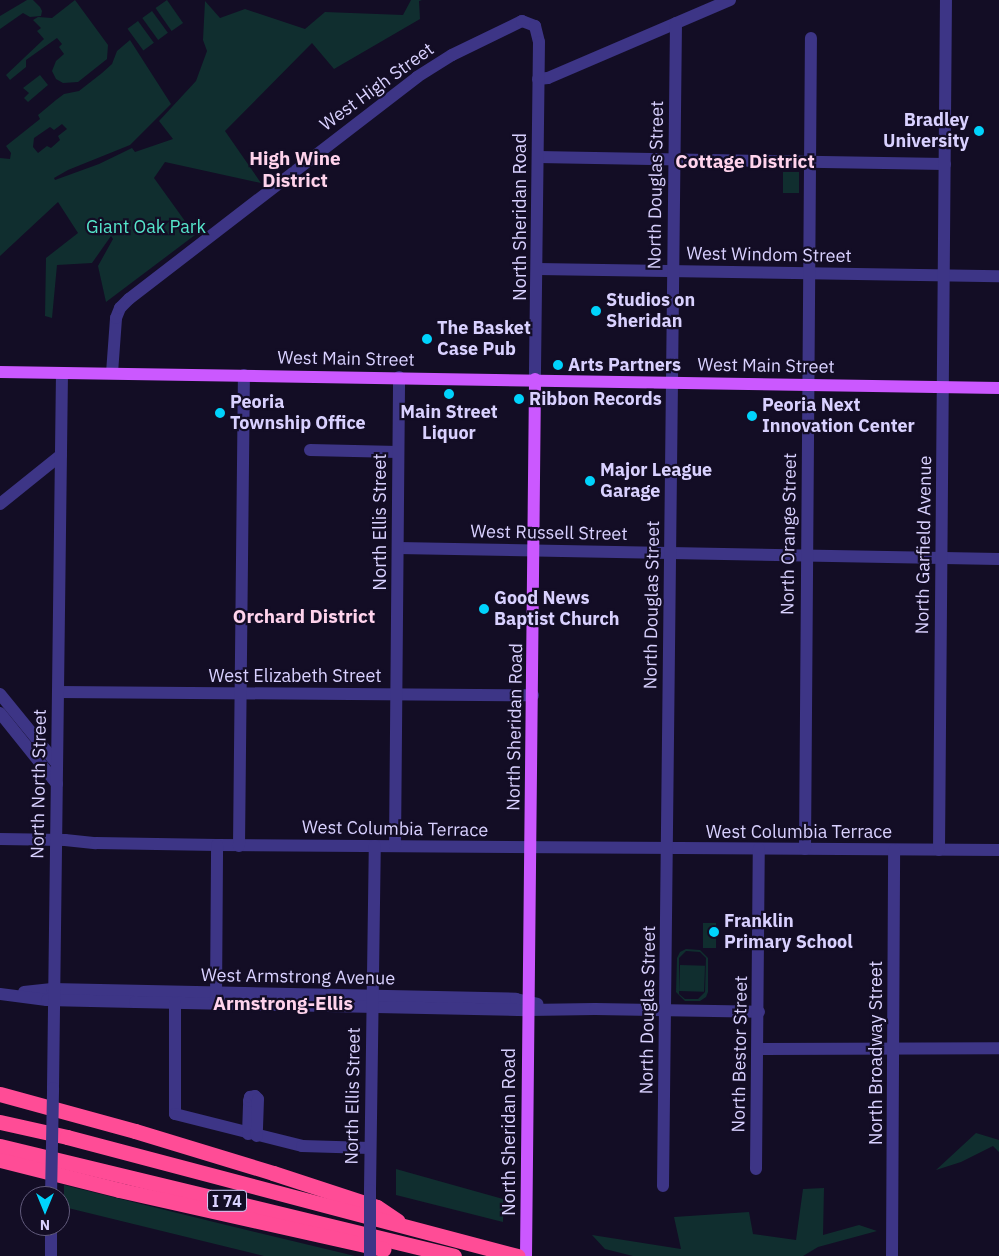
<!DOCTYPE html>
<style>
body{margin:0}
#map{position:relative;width:999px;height:1256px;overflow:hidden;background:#130d25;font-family:"IBM Plex Sans",sans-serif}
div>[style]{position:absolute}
.green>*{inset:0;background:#102e2f;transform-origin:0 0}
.minor>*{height:12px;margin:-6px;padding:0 6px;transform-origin:6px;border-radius:6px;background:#3d3586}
.major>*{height:12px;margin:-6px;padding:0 6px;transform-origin:6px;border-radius:6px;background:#cb58ff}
.highway>*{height:15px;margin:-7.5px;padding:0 7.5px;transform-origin:7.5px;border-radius:7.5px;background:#ff4c96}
.minor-bridge>*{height:12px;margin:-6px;padding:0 6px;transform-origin:6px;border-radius:6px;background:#3d3586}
.dots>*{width:14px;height:14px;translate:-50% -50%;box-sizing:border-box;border:2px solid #130d25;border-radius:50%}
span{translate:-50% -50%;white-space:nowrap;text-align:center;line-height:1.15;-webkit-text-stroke:4.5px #130d25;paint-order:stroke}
.shield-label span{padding:1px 4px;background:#130d25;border:1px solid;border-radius:4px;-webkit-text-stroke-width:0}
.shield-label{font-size:16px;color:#d9d1ff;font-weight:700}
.street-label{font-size:18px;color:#d9d1ff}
.poi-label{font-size:18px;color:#d9d1ff;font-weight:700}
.right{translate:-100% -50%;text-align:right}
.left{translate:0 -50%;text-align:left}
.park-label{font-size:18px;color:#56e6cb}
.neighbourhood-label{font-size:19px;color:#ffd3ec;font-weight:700}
.north{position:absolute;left:20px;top:1186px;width:50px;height:50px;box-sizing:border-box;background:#130d25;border:1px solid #625b7c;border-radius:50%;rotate:180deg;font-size:14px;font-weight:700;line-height:20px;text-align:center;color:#d9d1ff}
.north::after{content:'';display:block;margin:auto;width:18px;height:22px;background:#00d3fc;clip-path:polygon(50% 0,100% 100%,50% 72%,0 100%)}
</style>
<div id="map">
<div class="green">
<div style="clip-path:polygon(27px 0,33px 0,40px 7px,42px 11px,41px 16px,30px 17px,23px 13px,0 29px,0 16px)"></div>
<div style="clip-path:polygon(75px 0,108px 45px,107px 59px,78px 82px,63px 83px,56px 79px,52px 71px,56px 61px,64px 54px,59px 47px,62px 44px,57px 38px,26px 60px,26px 67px,10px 80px,6px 75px,44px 39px,37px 31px,41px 28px,33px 20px,38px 17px,52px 18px)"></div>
<div style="left:167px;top:0;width:28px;height:14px;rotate:55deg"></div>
<div style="clip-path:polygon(evenodd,411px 0,422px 0,419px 1px,420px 19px,334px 69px,312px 43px,225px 131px,261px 183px,165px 162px,154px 178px,195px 235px,106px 302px,98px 266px,113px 239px,111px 236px,92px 263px,57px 265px,52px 318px,45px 316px,46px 258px,78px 233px,58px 202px,0 256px,0 158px,10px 159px,11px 153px,6px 146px,40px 119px,38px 115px,56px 100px,64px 94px,79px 91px,102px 73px,112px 64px,117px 51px,130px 40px,171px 104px,130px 145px,68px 170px,54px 178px,55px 180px,99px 164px,132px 148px,135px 152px,173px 139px,159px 121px,196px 81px,207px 51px,203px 40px,205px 1px,220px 18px,245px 9px,305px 29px,325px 12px,403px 15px,411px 0,62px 124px,67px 129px,58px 136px,60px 140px,51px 148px,47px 146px,38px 153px,33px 147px,34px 138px,50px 127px,54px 130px,62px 124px)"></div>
<div style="left:152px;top:11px;width:27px;height:12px;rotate:54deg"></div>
<div style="left:138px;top:21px;width:27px;height:13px;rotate:54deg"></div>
<div style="clip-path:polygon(40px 75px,48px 85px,28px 102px,24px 98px,29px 93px,23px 88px)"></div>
<div style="left:783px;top:172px;width:16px;height:21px"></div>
<div style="left:703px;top:923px;width:13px;height:25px"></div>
<div style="clip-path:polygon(evenodd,686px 949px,700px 950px,708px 958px,708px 992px,706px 997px,700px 1001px,685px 1001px,676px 992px,677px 958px,680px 952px,686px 949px,686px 951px,700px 952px,706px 958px,705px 992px,698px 999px,685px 999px,679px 994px,679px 958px,686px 951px)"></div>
<div style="left:680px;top:965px;width:25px;height:26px;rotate:2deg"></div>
<div style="clip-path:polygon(976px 1133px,999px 1140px,999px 1152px,993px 1146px,961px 1162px,936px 1170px)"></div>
<div style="clip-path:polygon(396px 1169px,503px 1199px,503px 1222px,396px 1195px)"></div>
<div style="clip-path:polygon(64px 1185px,218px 1223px,355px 1256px,264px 1256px,64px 1207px)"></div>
<div style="clip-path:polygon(824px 1188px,823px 1235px,859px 1225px,877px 1231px,818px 1247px,803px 1256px,633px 1256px,605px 1249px,592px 1235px,681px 1249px,674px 1217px,749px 1212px,753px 1234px,796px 1240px,803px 1189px)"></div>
</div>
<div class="minor">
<div style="left:538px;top:79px;width:10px;rotate:-6deg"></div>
<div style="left:548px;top:78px;width:198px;rotate:-23.2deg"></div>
<div style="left:538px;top:157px;width:407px;rotate:1deg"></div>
<div style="left:538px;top:269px;width:461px;rotate:0.9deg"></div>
<div style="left:112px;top:373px;width:55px;rotate:-85.8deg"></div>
<div style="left:116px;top:318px;width:11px;rotate:-68deg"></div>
<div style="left:120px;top:308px;width:13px;rotate:-45deg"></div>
<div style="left:129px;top:299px;width:364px;rotate:-37.6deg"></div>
<div style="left:417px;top:77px;width:41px;rotate:-32.2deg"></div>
<div style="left:452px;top:55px;width:78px;rotate:-25.9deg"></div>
<div style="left:522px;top:21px;width:14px;rotate:21deg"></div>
<div style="left:535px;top:26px;width:16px;rotate:76deg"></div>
<div style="left:539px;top:42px;width:337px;rotate:90.7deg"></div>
<div style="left:310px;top:450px;width:88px;rotate:1.3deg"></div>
<div style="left:0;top:504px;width:78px;rotate:-38.8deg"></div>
<div style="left:398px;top:548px;width:601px;rotate:1.05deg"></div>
<div style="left:58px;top:692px;width:475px;rotate:0.4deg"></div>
<div style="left:0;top:694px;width:90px;rotate:50.8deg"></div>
<div style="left:0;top:713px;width:91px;rotate:51.2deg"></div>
<div style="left:0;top:839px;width:65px;rotate:0.9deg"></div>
<div style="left:65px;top:840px;width:31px;rotate:6deg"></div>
<div style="left:96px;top:843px;width:121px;rotate:0.9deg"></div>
<div style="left:217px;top:845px;width:782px;rotate:0.37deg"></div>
<div style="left:239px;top:846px;width:471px;rotate:-89.4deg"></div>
<div style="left:395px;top:846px;width:469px;rotate:-89.5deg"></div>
<div style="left:805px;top:849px;width:811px;rotate:-89.58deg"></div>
<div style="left:939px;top:850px;width:850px;rotate:-89.53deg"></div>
<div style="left:24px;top:992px;width:28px;rotate:-6deg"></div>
<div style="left:52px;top:989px;width:464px;rotate:1.2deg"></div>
<div style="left:516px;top:999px;width:22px;rotate:13deg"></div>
<div style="left:0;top:994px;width:47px;rotate:7.3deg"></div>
<div style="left:47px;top:1000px;width:88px;rotate:1.3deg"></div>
<div style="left:135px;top:1002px;width:393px;rotate:1.2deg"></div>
<div style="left:528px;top:1010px;width:67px;rotate:-0.9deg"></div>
<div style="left:595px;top:1009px;width:164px;rotate:1deg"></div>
<div style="left:216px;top:1000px;width:155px;rotate:-89.6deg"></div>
<div style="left:175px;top:1003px;width:111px;rotate:90deg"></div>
<div style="left:175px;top:1114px;width:131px;rotate:14.1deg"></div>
<div style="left:302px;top:1146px;width:68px;rotate:1.7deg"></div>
<div style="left:758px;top:1049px;width:241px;rotate:-0.2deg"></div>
<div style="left:53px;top:1088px;width:715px;rotate:-89.28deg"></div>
<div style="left:248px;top:1134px;width:33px;rotate:-88deg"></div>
<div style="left:249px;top:1101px;width:4px;rotate:-76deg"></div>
<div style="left:250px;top:1097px;width:5px;rotate:-11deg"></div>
<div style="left:255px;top:1096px;width:4px;rotate:45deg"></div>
<div style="left:258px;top:1099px;width:37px;rotate:92deg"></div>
<div style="left:756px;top:1169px;width:320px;rotate:-89.5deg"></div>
<div style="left:663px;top:1186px;width:1163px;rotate:-89.36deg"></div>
<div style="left:370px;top:1190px;width:344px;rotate:-89.2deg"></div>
<div style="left:51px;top:1256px;width:30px;rotate:-90deg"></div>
<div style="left:892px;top:1256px;width:406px;rotate:-89.7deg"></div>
</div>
<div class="major">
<div style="left:0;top:372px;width:999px;rotate:0.92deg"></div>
<div style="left:526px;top:1256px;width:877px;rotate:-89.41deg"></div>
</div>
<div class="highway">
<div style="left:0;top:1094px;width:140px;rotate:15.3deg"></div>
<div style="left:135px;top:1131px;width:144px;rotate:16.9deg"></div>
<div style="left:273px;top:1173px;width:109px;rotate:18.1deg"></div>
<div style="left:377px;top:1207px;width:25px;rotate:34deg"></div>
<div style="left:0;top:1122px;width:69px;rotate:12.6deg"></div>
<div style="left:67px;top:1137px;width:466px;rotate:14.8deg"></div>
<div style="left:0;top:1146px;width:467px;rotate:13.6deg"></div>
<div style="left:0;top:1160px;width:123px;rotate:14.1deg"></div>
<div style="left:119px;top:1190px;width:271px;rotate:12.6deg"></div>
</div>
<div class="minor-bridge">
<div style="left:370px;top:1190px;width:66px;rotate:90deg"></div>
<div style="left:51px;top:1196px;width:108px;rotate:-88.9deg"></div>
</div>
<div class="dots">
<div style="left:979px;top:131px;background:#00d3fc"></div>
<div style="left:596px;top:311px;background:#00d3fc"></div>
<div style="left:427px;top:339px;background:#00d3fc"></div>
<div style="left:558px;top:365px;background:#00d3fc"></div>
<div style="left:449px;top:394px;background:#00d3fc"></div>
<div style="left:519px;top:399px;background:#00d3fc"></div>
<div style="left:220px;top:413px;background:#00d3fc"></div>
<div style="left:752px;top:416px;background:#00d3fc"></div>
<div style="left:590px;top:481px;background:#00d3fc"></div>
<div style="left:484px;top:609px;background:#00d3fc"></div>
<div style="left:714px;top:932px;background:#00d3fc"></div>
</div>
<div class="shield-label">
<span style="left:227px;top:1201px">I 74</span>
</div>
<div class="street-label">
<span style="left:377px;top:87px;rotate:-36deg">West High Street</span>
<span style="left:656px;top:185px;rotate:-89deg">North Douglas Street</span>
<span style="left:520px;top:217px;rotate:-90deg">North Sheridan Road</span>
<span style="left:769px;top:255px;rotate:1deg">West Windom Street</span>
<span style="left:346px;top:359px;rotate:1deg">West Main Street</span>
<span style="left:766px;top:366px;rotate:1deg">West Main Street</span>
<span style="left:380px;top:522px;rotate:-90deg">North Ellis Street</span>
<span style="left:549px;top:533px;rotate:1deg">West Russell Street</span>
<span style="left:789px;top:534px;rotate:-89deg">North Orange Street</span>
<span style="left:924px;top:545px;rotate:-89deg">North Garfield Avenue</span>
<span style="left:652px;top:605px;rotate:-89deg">North Douglas Street</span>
<span style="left:295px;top:676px">West Elizabeth Street</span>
<span style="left:515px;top:727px;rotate:-89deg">North Sheridan Road</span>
<span style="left:39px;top:784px;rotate:-89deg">North North Street</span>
<span style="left:395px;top:829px;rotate:1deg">West Columbia Terrace</span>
<span style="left:799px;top:832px">West Columbia Terrace</span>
<span style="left:298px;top:977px;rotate:1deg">West Armstrong Avenue</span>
<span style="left:648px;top:1010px;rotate:-89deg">North Douglas Street</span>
<span style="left:876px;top:1053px;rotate:-90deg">North Broadway Street</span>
<span style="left:740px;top:1054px;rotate:-89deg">North Bestor Street</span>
<span style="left:353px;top:1096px;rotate:-89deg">North Ellis Street</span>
<span style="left:509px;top:1132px;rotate:-90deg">North Sheridan Road</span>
</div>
<div class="poi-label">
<span class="right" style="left:969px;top:131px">Bradley<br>University</span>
<span class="left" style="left:606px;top:311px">Studios on<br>Sheridan</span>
<span class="left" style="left:437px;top:339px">The Basket<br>Case Pub</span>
<span class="left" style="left:568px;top:365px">Arts Partners</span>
<span class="left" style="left:529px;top:399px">Ribbon Records</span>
<span class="left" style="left:230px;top:413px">Peoria<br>Township Office</span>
<span class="left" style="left:762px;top:416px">Peoria Next<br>Innovation Center</span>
<span style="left:449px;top:423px">Main Street<br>Liquor</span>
<span class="left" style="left:600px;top:481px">Major League<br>Garage</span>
<span class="left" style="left:494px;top:609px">Good News<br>Baptist Church</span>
<span class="left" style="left:724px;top:932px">Franklin<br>Primary School</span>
</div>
<div class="park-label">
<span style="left:146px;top:227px">Giant Oak Park</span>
</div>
<div class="neighbourhood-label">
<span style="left:295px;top:170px">High Wine<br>District</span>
<span style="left:745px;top:162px">Cottage District</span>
<span style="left:304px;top:617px">Orchard District</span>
<span style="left:283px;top:1004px">Armstrong-Ellis</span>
</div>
<div class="north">N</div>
</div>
